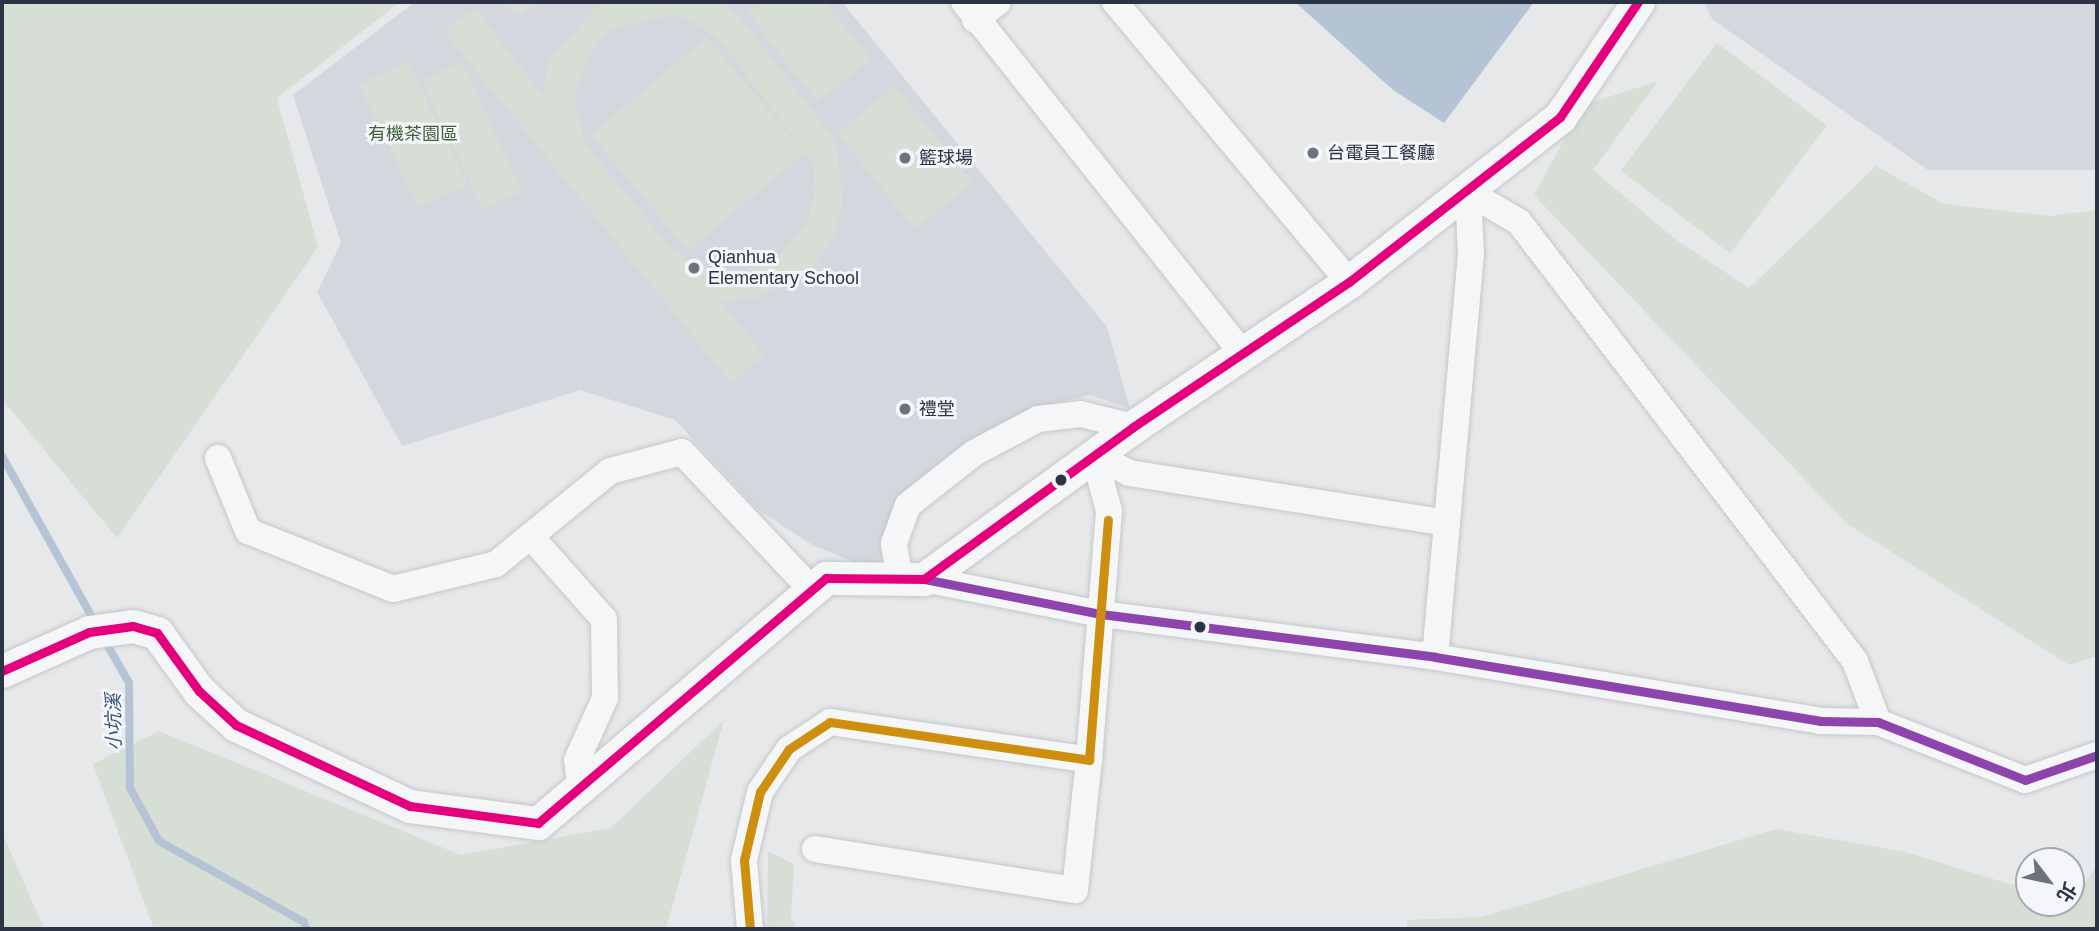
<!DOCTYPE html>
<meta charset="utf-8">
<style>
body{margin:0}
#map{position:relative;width:2099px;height:931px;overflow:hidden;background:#e6e8ea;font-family:Arial,"Noto Sans TC",sans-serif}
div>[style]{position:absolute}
.built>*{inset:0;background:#d4d7dd}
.green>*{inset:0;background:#d6ded6;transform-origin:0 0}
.water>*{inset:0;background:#b4c4d5}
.stream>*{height:8px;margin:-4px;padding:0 4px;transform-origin:4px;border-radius:4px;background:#b4c4d5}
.roads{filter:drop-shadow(0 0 2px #c4c6c8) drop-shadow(0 0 2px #c4c6c8)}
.minor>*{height:26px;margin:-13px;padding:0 13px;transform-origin:13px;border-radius:13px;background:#f5f6f7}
.tertiary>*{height:33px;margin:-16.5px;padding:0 16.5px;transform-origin:16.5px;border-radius:16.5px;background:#f5f6f7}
.bus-1>*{height:9px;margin:-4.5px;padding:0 4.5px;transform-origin:4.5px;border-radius:4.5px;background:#8e44ad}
.bus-2>*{height:9px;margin:-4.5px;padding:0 4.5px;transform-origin:4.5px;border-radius:4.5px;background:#e5007d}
.bus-3>*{height:9px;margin:-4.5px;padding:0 4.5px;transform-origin:4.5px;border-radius:4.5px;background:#ce8f0e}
.dots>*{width:19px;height:19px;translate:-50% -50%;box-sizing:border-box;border:4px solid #f4f6f9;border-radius:50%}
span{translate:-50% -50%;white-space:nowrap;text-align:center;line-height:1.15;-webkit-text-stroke:6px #f4f6f9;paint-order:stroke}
.park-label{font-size:18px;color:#3f6138}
.poi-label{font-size:18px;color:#2b3445}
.left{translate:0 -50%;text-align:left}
.water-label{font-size:19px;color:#34527a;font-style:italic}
.frame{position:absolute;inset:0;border:4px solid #2b3445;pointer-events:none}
.north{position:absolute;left:2015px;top:847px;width:70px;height:70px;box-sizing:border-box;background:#f4f6f9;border:2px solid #a4a8b1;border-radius:50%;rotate:122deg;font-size:19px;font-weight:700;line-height:28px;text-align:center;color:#2b3445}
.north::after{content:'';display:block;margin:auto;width:24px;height:32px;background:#6c737f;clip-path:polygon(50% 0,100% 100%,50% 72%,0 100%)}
</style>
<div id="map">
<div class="built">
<div style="clip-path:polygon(415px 2px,842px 2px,1107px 327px,1130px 409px,1090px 395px,1029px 409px,969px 443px,902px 501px,875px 570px,814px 546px,757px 509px,675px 420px,580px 390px,402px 446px,317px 292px,341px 243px,293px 95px)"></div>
<div style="clip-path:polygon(1704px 2px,2097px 2px,2097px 170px,1928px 170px,1712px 19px)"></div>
</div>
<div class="green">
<div style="clip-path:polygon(2px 2px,400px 2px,277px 98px,318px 247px,117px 538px,2px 399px)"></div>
<div style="clip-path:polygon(497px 2px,539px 2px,521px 16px)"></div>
<div style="clip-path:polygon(evenodd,600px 2px,720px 2px,740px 17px,836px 141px,843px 203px,835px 235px,818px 261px,794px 282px,756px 298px,720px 301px,764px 355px,731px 383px,443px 31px,475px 8px,543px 96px,549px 60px,600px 2px,670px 15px,698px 24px,722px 43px,813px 163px,815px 193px,806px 224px,782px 252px,743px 272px,706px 269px,672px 249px,584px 142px,575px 98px,587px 57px,612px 29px,670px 15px)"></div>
<div style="clip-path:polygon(761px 2px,825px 2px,871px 59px,817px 102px,748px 13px)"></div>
<div style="left:707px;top:37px;width:152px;height:152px;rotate:50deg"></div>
<div style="left:1717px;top:43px;width:137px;height:160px;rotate:37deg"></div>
<div style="left:408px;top:61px;width:137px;height:55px;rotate:64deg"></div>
<div style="left:462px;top:62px;width:142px;height:44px;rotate:65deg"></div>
<div style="clip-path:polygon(1658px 81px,1593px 170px,1675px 239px,1749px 288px,1876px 166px,1944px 204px,2050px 216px,2097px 210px,2097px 656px,2069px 665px,1846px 523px,1534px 195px,1583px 105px)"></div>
<div style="left:895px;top:86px;width:124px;height:75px;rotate:51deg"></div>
<div style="clip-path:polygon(724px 720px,666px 929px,154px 929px,93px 764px,159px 731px,461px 855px,611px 828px)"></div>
<div style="clip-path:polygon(1776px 829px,1905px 852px,2029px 890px,2029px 903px,2071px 903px,2097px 866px,2097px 929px,1407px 929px,1407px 920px,1482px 917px)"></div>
<div style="clip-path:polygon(2px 832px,44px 929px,2px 929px)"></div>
<div style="clip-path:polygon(768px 851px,794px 864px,791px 918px,797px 929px,767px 929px)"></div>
</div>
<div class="water">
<div style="clip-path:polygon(1295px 2px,1534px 2px,1444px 123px,1393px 90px)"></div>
</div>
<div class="stream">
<div style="left:2px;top:456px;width:193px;rotate:60.8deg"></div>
<div style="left:104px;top:639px;width:51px;rotate:60.4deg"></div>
<div style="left:129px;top:683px;width:105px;rotate:89.5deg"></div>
<div style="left:130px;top:788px;width:60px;rotate:61.3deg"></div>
<div style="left:159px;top:841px;width:166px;rotate:29.2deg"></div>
<div style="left:304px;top:922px;width:7px;rotate:74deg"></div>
</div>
<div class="roads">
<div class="minor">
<div style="left:964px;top:2px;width:446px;rotate:51.6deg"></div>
<div style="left:1115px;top:2px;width:365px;rotate:50.1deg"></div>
<div style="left:975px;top:20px;width:29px;rotate:-38deg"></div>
<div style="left:1468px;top:192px;width:59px;rotate:30.5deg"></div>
<div style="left:1519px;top:222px;width:553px;rotate:52.57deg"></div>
<div style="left:1855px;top:661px;width:65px;rotate:69.3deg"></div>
<div style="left:1094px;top:455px;width:39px;rotate:27deg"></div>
<div style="left:1129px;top:473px;width:322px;rotate:8.9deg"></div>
<div style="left:218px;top:458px;width:79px;rotate:67.7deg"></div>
<div style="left:248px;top:531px;width:156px;rotate:21.8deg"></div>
<div style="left:393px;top:589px;width:106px;rotate:-13.6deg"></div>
<div style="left:496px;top:564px;width:147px;rotate:-39.2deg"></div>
<div style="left:610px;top:471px;width:74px;rotate:-14.8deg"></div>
<div style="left:682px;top:452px;width:190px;rotate:46.7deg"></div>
<div style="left:532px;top:538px;width:108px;rotate:48.4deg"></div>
<div style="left:604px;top:619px;width:79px;rotate:89.3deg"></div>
<div style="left:605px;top:698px;width:68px;rotate:114.3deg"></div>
<div style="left:577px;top:760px;width:32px;rotate:83deg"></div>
<div style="left:924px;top:579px;width:180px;rotate:11.2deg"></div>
<div style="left:1101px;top:614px;width:337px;rotate:7.3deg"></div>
<div style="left:1435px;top:657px;width:390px;rotate:9.4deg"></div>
<div style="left:1820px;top:721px;width:58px;rotate:1deg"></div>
<div style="left:1878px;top:722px;width:158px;rotate:21.5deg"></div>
<div style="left:2025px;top:780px;width:76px;rotate:-19.1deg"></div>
<div style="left:900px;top:582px;width:39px;rotate:-99deg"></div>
<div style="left:894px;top:543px;width:40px;rotate:-69.8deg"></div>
<div style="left:908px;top:505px;width:84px;rotate:-38.2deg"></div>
<div style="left:974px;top:453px;width:72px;rotate:-28deg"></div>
<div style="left:1038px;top:419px;width:43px;rotate:-6.6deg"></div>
<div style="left:1081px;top:414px;width:54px;rotate:14deg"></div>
<div style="left:1435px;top:657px;width:404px;rotate:-84.9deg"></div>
<div style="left:1471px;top:255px;width:63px;rotate:-92.7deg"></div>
<div style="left:815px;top:849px;width:263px;rotate:9deg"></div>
<div style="left:1075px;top:890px;width:131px;rotate:-83.9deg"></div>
<div style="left:750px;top:929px;width:69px;rotate:-95deg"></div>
<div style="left:744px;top:860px;width:70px;rotate:-76.8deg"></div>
<div style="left:760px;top:792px;width:52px;rotate:-56deg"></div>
<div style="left:789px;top:749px;width:49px;rotate:-33.4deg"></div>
<div style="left:830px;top:722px;width:262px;rotate:8.3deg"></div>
<div style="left:1089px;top:760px;width:250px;rotate:-85.4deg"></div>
<div style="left:1109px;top:511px;width:58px;rotate:-105deg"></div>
</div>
<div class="tertiary">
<div style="left:2px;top:671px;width:95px;rotate:-24.1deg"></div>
<div style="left:89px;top:632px;width:44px;rotate:-7.8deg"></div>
<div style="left:133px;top:626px;width:25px;rotate:16deg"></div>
<div style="left:157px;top:633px;width:72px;rotate:54.1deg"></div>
<div style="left:199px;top:691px;width:50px;rotate:42.6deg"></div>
<div style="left:236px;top:725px;width:192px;rotate:25deg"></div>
<div style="left:410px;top:806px;width:129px;rotate:7.6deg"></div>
<div style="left:538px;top:823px;width:378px;rotate:-40.4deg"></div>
<div style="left:826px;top:578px;width:98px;rotate:0.6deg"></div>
<div style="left:924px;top:579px;width:258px;rotate:-36deg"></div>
<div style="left:1133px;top:427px;width:260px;rotate:-33.9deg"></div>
<div style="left:1349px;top:282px;width:268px;rotate:-38deg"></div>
<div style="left:1560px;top:117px;width:139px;rotate:-55.9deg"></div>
</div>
</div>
<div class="bus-1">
<div style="left:924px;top:579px;width:180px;rotate:11.2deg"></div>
<div style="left:1101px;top:614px;width:337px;rotate:7.3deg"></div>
<div style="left:1435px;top:657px;width:390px;rotate:9.4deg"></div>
<div style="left:1820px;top:721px;width:58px;rotate:1deg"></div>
<div style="left:1878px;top:722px;width:158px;rotate:21.5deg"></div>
<div style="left:2025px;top:780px;width:76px;rotate:-19.1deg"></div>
</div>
<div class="bus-2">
<div style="left:2px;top:671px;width:95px;rotate:-24.1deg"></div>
<div style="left:89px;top:632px;width:44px;rotate:-7.8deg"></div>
<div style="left:133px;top:626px;width:25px;rotate:16deg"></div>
<div style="left:157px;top:633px;width:72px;rotate:54.1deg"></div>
<div style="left:199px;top:691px;width:50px;rotate:42.6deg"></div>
<div style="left:236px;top:725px;width:192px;rotate:25deg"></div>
<div style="left:410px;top:806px;width:129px;rotate:7.6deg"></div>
<div style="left:538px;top:823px;width:378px;rotate:-40.4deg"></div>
<div style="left:826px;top:578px;width:98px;rotate:0.6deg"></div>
<div style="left:924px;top:579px;width:258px;rotate:-36deg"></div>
<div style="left:1133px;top:427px;width:260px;rotate:-33.9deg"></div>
<div style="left:1349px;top:282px;width:268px;rotate:-38deg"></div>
<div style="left:1560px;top:117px;width:139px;rotate:-55.9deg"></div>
</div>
<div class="bus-3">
<div style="left:750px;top:929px;width:69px;rotate:-95deg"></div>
<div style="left:744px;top:860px;width:70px;rotate:-76.8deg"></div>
<div style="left:760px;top:792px;width:52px;rotate:-56deg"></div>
<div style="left:789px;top:749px;width:49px;rotate:-33.4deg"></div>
<div style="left:830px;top:722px;width:262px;rotate:8.3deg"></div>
<div style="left:1089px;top:760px;width:241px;rotate:-85.5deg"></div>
</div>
<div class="dots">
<div style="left:1313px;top:153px;background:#6c737f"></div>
<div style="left:905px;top:158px;background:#6c737f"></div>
<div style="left:694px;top:268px;background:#6c737f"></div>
<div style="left:905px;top:409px;background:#6c737f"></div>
<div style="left:1061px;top:480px;background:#2b3445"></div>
<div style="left:1200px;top:627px;background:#2b3445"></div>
</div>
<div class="park-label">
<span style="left:413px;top:134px">有機茶園區</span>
</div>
<div class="poi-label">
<span class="left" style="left:1327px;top:153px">台電員工餐廳</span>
<span class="left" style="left:919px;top:158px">籃球場</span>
<span class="left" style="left:708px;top:268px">Qianhua<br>Elementary School</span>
<span class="left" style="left:919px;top:409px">禮堂</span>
</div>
<div class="water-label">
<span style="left:114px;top:722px;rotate:-91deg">小坑溪</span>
</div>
<div class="frame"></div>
<div class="north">北</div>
</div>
